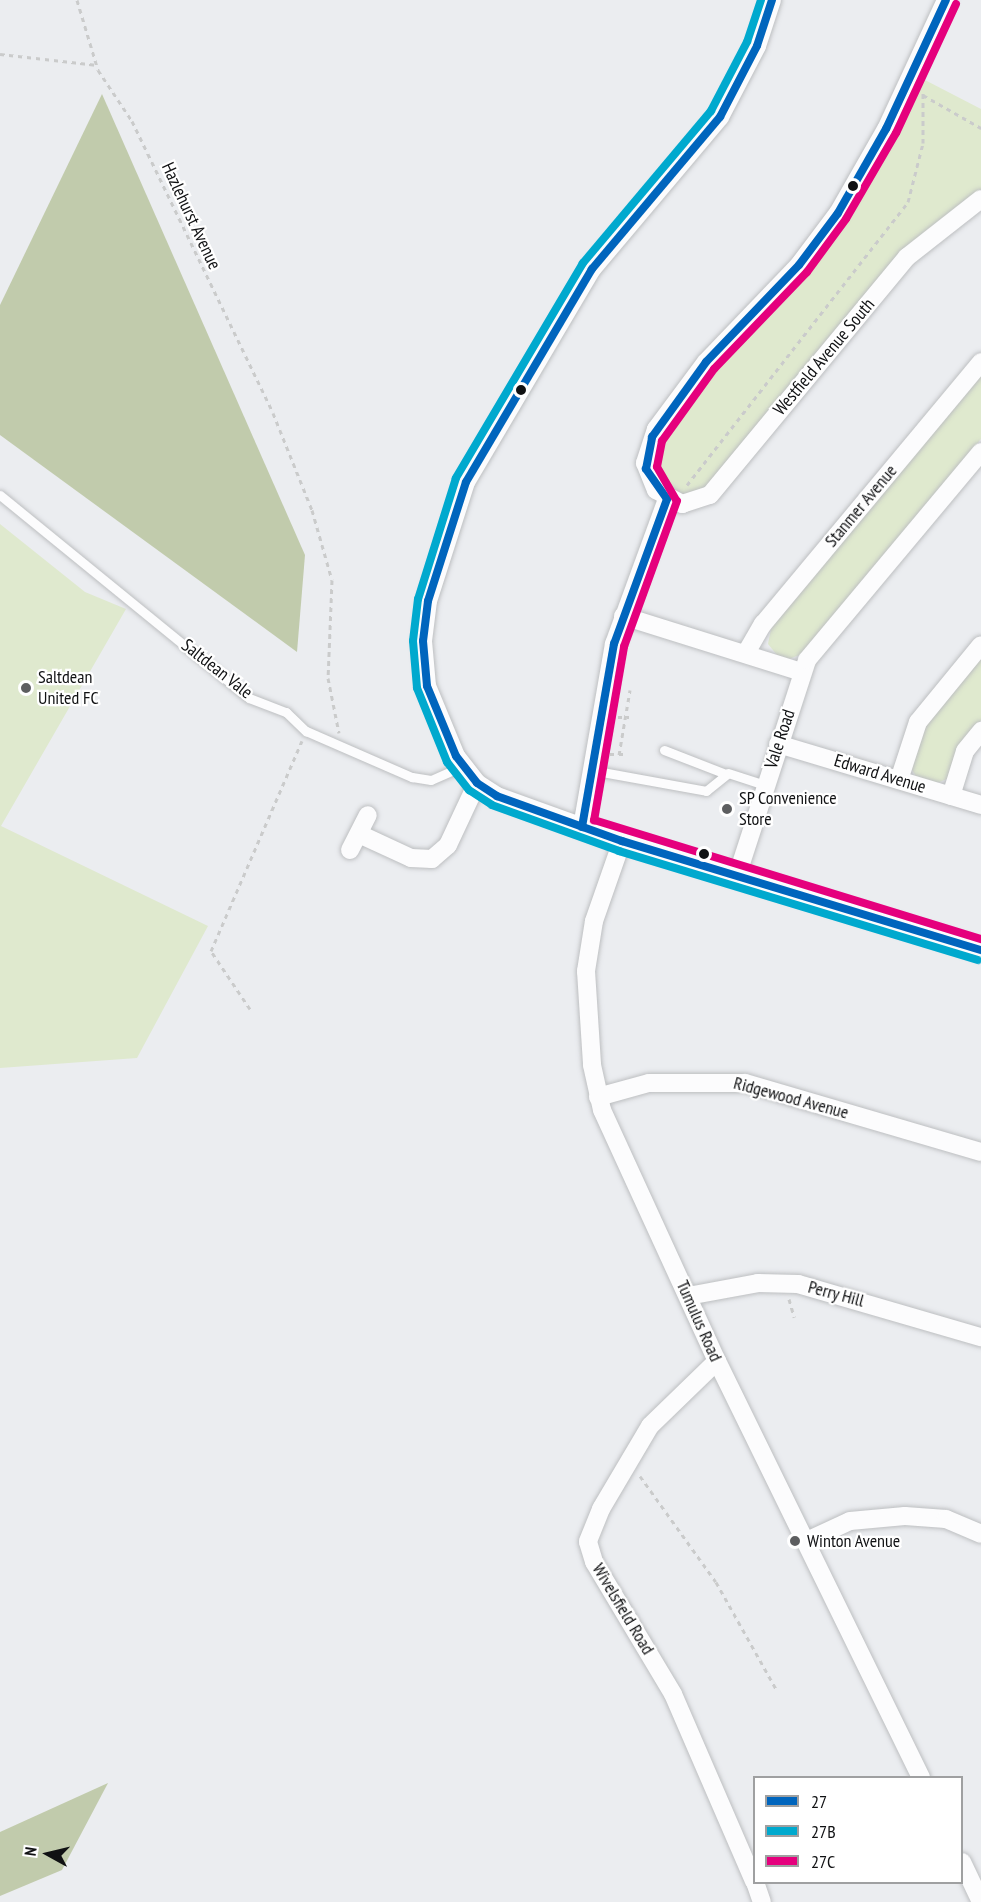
<!DOCTYPE html>
<style>
body{margin:0}
#map{position:relative;width:981px;height:1902px;overflow:hidden;background:#ebedf0;font-family:"PT Sans Narrow",sans-serif}
div>[style]{position:absolute}
.green>*{inset:0;background:#dfe9ce}
.forest>*{inset:0;background:#c1cbac}
.path>*{height:3px;margin-top:-1.5px;transform-origin:0;background:repeating-linear-gradient(90deg,#cacbcb 0 4.5px,transparent 0 9px)}
.roads{filter:drop-shadow(0 0 2px #bdbfc1) drop-shadow(0 0 2px #bdbfc1)}
.service>*{height:9px;margin:-4.5px;padding:0 4.5px;transform-origin:4.5px;border-radius:4.5px;background:#fcfcfd}
.minor>*{height:18px;margin:-9px;padding:0 9px;transform-origin:9px;border-radius:9px;background:#fcfcfd}
.bus-1>*{height:8px;margin:-4px;padding:0 4px;transform-origin:4px;border-radius:4px;background:#0065bd}
.bus-2>*{height:8px;margin:-4px;padding:0 4px;transform-origin:4px;border-radius:4px;background:#00a9ce}
.bus-3>*{height:8px;margin:-4px;padding:0 4px;transform-origin:4px;border-radius:4px;background:#e5007d}
.dots>*{width:16px;height:16px;translate:-50% -50%;box-sizing:border-box;border:3px solid #fff;border-radius:50%}
span{translate:-50% -50%;white-space:nowrap;text-align:center;line-height:1.15;-webkit-text-stroke:4.5px #fff;paint-order:stroke}
.street-label{font-size:18px;color:#101113}
.poi-label{font-size:18px;color:#101113}
.left{translate:0 -50%;text-align:left}
.legend{position:absolute;left:753px;top:1776px;width:210px;height:108px;box-sizing:border-box;background:#fff;border:2px solid #9fa0a1;margin:0;padding:8px 10px;list-style:none;font-size:18px;color:#101113}
.legend li{display:flex;align-items:center;gap:12px;height:30px}
.legend b{width:30px;border:2px solid #9fa0a1}
.north{position:absolute;left:18px;top:1824px;width:60px;height:60px;-webkit-text-stroke:4px #fff;paint-order:stroke;rotate:278deg;font-size:16px;font-weight:700;line-height:24px;text-align:center;color:#101113}
.north::after{content:'';display:block;margin:auto;width:21px;height:27px;background:#101113;clip-path:polygon(50% 0,100% 100%,50% 72%,0 100%)}
</style>
<div id="map">
<div class="green">
<div style="clip-path:polygon(923px 79px,981px 109px,981px 190px,903px 250px,704px 489px,683px 494px,665px 485px,654px 460px,664px 433px,687px 397px,845px 218px)"></div>
<div style="clip-path:polygon(981px 373px,981px 439px,802px 654px,789px 659px,777px 655px,768px 644px,772px 624px)"></div>
<div style="clip-path:polygon(0 524px,85px 592px,126px 609px,1px 826px,208px 926px,137px 1058px,0 1068px)"></div>
<div style="clip-path:polygon(981px 653px,981px 720px,963px 742px,947px 779px,932px 785px,917px 778px,911px 768px,921px 727px)"></div>
</div>
<div class="forest">
<div style="clip-path:polygon(102px 94px,305px 555px,297px 652px,0 435px,0 305px)"></div>
<div style="clip-path:polygon(108px 1783px,62px 1870px,0 1896px,0 1832px)"></div>
</div>
<div class="path">
<div style="left:77px;top:0;width:73px;rotate:73.3deg"></div>
<div style="left:98px;top:70px;width:61px;rotate:56.3deg"></div>
<div style="left:132px;top:121px;width:324px;rotate:64.2deg"></div>
<div style="left:273px;top:413px;width:105px;rotate:68.1deg"></div>
<div style="left:312px;top:510px;width:73px;rotate:74.1deg"></div>
<div style="left:332px;top:580px;width:98px;rotate:92.3deg"></div>
<div style="left:328px;top:678px;width:56px;rotate:78.7deg"></div>
<div style="left:0;top:54px;width:98px;rotate:6.5deg"></div>
<div style="left:923px;top:95px;width:67px;rotate:29.6deg"></div>
<div style="left:687px;top:485px;width:359px;rotate:-52deg"></div>
<div style="left:908px;top:202px;width:61px;rotate:-75.7deg"></div>
<div style="left:923px;top:143px;width:53px;rotate:-90deg"></div>
<div style="left:618px;top:717px;width:11px"></div>
<div style="left:610px;top:754px;width:14px"></div>
<div style="left:619px;top:755px;width:66px;rotate:-80.4deg"></div>
<div style="left:250px;top:1009px;width:70px;rotate:-123.9deg"></div>
<div style="left:211px;top:951px;width:229px;rotate:-66.6deg"></div>
<div style="left:789px;top:1299px;width:19px;rotate:74deg"></div>
<div style="left:640px;top:1476px;width:130px;rotate:54.4deg"></div>
<div style="left:716px;top:1582px;width:123px;rotate:60.7deg"></div>
</div>
<div class="roads">
<div class="service">
<div style="left:0;top:495px;width:321px;rotate:39.2deg"></div>
<div style="left:249px;top:698px;width:40px;rotate:21deg"></div>
<div style="left:286px;top:712px;width:28px;rotate:44deg"></div>
<div style="left:306px;top:731px;width:116px;rotate:23.5deg"></div>
<div style="left:412px;top:777px;width:19px;rotate:9deg"></div>
<div style="left:431px;top:780px;width:35px;rotate:-24deg"></div>
<div style="left:664px;top:750px;width:66px;rotate:21.2deg"></div>
<div style="left:591px;top:770px;width:117px;rotate:10.3deg"></div>
<div style="left:706px;top:791px;width:28px;rotate:-39deg"></div>
<div style="left:728px;top:773px;width:40px;rotate:18deg"></div>
</div>
<div class="minor">
<div style="left:772px;top:0;width:48px;rotate:108.1deg"></div>
<div style="left:757px;top:46px;width:80px;rotate:117.5deg"></div>
<div style="left:720px;top:117px;width:199px;rotate:130.1deg"></div>
<div style="left:592px;top:269px;width:247px;rotate:120.6deg"></div>
<div style="left:466px;top:482px;width:125px;rotate:107.7deg"></div>
<div style="left:428px;top:601px;width:40px;rotate:97.1deg"></div>
<div style="left:423px;top:641px;width:45px;rotate:84.9deg"></div>
<div style="left:427px;top:686px;width:76px;rotate:67.5deg"></div>
<div style="left:456px;top:756px;width:34px;rotate:52deg"></div>
<div style="left:477px;top:783px;width:24px;rotate:33deg"></div>
<div style="left:497px;top:796px;width:133px;rotate:19.8deg"></div>
<div style="left:622px;top:841px;width:375px;rotate:16.9deg"></div>
<div style="left:946px;top:0;width:142px;rotate:114.9deg"></div>
<div style="left:886px;top:129px;width:97px;rotate:119.7deg"></div>
<div style="left:838px;top:213px;width:65px;rotate:126.9deg"></div>
<div style="left:799px;top:265px;width:134px;rotate:133.8deg"></div>
<div style="left:706px;top:362px;width:84px;rotate:126.7deg"></div>
<div style="left:656px;top:429px;width:36px;rotate:108deg"></div>
<div style="left:645px;top:463px;width:29px;rotate:68deg"></div>
<div style="left:656px;top:490px;width:30px;rotate:28deg"></div>
<div style="left:682px;top:504px;width:29px;rotate:-18deg"></div>
<div style="left:710px;top:495px;width:309px;rotate:-50.4deg"></div>
<div style="left:907px;top:257px;width:94px;rotate:-38.1deg"></div>
<div style="left:623px;top:616px;width:188px;rotate:17.4deg"></div>
<div style="left:746px;top:653px;width:34px;rotate:-60deg"></div>
<div style="left:763px;top:624px;width:341px;rotate:-50.2deg"></div>
<div style="left:778px;top:744px;width:212px;rotate:16.7deg"></div>
<div style="left:899px;top:780px;width:61px;rotate:-71.9deg"></div>
<div style="left:918px;top:722px;width:99px;rotate:-50.7deg"></div>
<div style="left:951px;top:796px;width:47px;rotate:-72.7deg"></div>
<div style="left:965px;top:751px;width:26px;rotate:-51deg"></div>
<div style="left:582px;top:827px;width:186px;rotate:-80.1deg"></div>
<div style="left:614px;top:644px;width:154px;rotate:-69.9deg"></div>
<div style="left:359px;top:834px;width:57px;rotate:24.8deg"></div>
<div style="left:411px;top:858px;width:21px;rotate:3deg"></div>
<div style="left:432px;top:859px;width:21px;rotate:-41deg"></div>
<div style="left:448px;top:845px;width:68px;rotate:-64.9deg"></div>
<div style="left:622px;top:841px;width:85px;rotate:109.3deg"></div>
<div style="left:594px;top:921px;width:51px;rotate:99.1deg"></div>
<div style="left:586px;top:971px;width:94px;rotate:86.3deg"></div>
<div style="left:592px;top:1065px;width:46px;rotate:77.5deg"></div>
<div style="left:602px;top:1110px;width:276px;rotate:65.4deg"></div>
<div style="left:717px;top:1361px;width:464px;rotate:63.9deg"></div>
<div style="left:350px;top:850px;width:39px;rotate:-63deg"></div>
<div style="left:737px;top:876px;width:227px;rotate:-72deg"></div>
<div style="left:807px;top:660px;width:271px;rotate:-50.1deg"></div>
<div style="left:598px;top:1097px;width:53px;rotate:-15.4deg"></div>
<div style="left:649px;top:1083px;width:96px"></div>
<div style="left:745px;top:1083px;width:246px;rotate:16.3deg"></div>
<div style="left:688px;top:1296px;width:71px;rotate:-10.5deg"></div>
<div style="left:758px;top:1283px;width:40px;rotate:1.4deg"></div>
<div style="left:798px;top:1284px;width:191px;rotate:16.2deg"></div>
<div style="left:717px;top:1361px;width:93px;rotate:135.9deg"></div>
<div style="left:650px;top:1426px;width:96px;rotate:120.6deg"></div>
<div style="left:601px;top:1509px;width:35px;rotate:112deg"></div>
<div style="left:588px;top:1542px;width:21px;rotate:73deg"></div>
<div style="left:594px;top:1562px;width:154px;rotate:59.1deg"></div>
<div style="left:673px;top:1694px;width:204px;rotate:66.6deg"></div>
<div style="left:807px;top:1541px;width:47px;rotate:-24.9deg"></div>
<div style="left:850px;top:1521px;width:55px;rotate:-5.2deg"></div>
<div style="left:905px;top:1516px;width:41px;rotate:4.2deg"></div>
<div style="left:946px;top:1519px;width:38px;rotate:23deg"></div>
<div style="left:962px;top:1862px;width:44px;rotate:64.6deg"></div>
<div style="left:755px;top:1882px;width:21px;rotate:71deg"></div>
</div>
</div>
<div class="bus-1">
<div style="left:772px;top:0;width:48px;rotate:108.1deg"></div>
<div style="left:757px;top:46px;width:80px;rotate:117.5deg"></div>
<div style="left:720px;top:117px;width:199px;rotate:130.1deg"></div>
<div style="left:592px;top:269px;width:247px;rotate:120.6deg"></div>
<div style="left:466px;top:482px;width:125px;rotate:107.7deg"></div>
<div style="left:428px;top:601px;width:40px;rotate:97.1deg"></div>
<div style="left:423px;top:641px;width:45px;rotate:84.9deg"></div>
<div style="left:427px;top:686px;width:76px;rotate:67.5deg"></div>
<div style="left:456px;top:756px;width:34px;rotate:52deg"></div>
<div style="left:477px;top:783px;width:24px;rotate:33deg"></div>
<div style="left:497px;top:796px;width:133px;rotate:19.8deg"></div>
<div style="left:622px;top:841px;width:375px;rotate:16.9deg"></div>
<div style="left:582px;top:827px;width:186px;rotate:-80.1deg"></div>
<div style="left:614px;top:644px;width:154px;rotate:-69.9deg"></div>
<div style="left:667px;top:499px;width:37px;rotate:-125deg"></div>
<div style="left:646px;top:469px;width:33px;rotate:-79deg"></div>
<div style="left:652px;top:437px;width:92px;rotate:-54.2deg"></div>
<div style="left:706px;top:362px;width:134px;rotate:-46.2deg"></div>
<div style="left:799px;top:265px;width:65px;rotate:-53.1deg"></div>
<div style="left:838px;top:213px;width:97px;rotate:-60.3deg"></div>
<div style="left:886px;top:129px;width:142px;rotate:-65.1deg"></div>
</div>
<div class="bus-2">
<div style="left:761px;top:0;width:44px;rotate:108.4deg"></div>
<div style="left:747px;top:42px;width:78px;rotate:117.6deg"></div>
<div style="left:711px;top:111px;width:199px;rotate:130.1deg"></div>
<div style="left:583px;top:263px;width:250px;rotate:120.6deg"></div>
<div style="left:456px;top:478px;width:127px;rotate:107.4deg"></div>
<div style="left:418px;top:599px;width:42px;rotate:96.8deg"></div>
<div style="left:413px;top:641px;width:47px;rotate:85.1deg"></div>
<div style="left:417px;top:688px;width:80px;rotate:67.9deg"></div>
<div style="left:447px;top:762px;width:36px;rotate:52deg"></div>
<div style="left:469px;top:790px;width:27px;rotate:33deg"></div>
<div style="left:492px;top:805px;width:135px;rotate:19.9deg"></div>
<div style="left:619px;top:851px;width:375px;rotate:16.9deg"></div>
</div>
<div class="bus-3">
<div style="left:956px;top:4px;width:142px;rotate:114.9deg"></div>
<div style="left:896px;top:133px;width:99px;rotate:120.2deg"></div>
<div style="left:846px;top:219px;width:66px;rotate:126.3deg"></div>
<div style="left:807px;top:272px;width:134px;rotate:133.8deg"></div>
<div style="left:714px;top:369px;width:89px;rotate:125.8deg"></div>
<div style="left:662px;top:441px;width:26px;rotate:101deg"></div>
<div style="left:657px;top:467px;width:39px;rotate:60deg"></div>
<div style="left:677px;top:501px;width:155px;rotate:110deg"></div>
<div style="left:624px;top:647px;width:176px;rotate:99.8deg"></div>
<div style="left:594px;top:820px;width:405px;rotate:17.1deg"></div>
</div>
<div class="dots">
<div style="left:853px;top:186px;background:#101113"></div>
<div style="left:521px;top:390px;background:#101113"></div>
<div style="left:26px;top:688px;background:#5d5e60"></div>
<div style="left:727px;top:809px;background:#5d5e60"></div>
<div style="left:704px;top:854px;background:#101113"></div>
<div style="left:795px;top:1541px;background:#5d5e60"></div>
</div>
<div class="street-label">
<span style="left:191px;top:216px;rotate:65deg">Hazlehurst Avenue</span>
<span style="left:824px;top:357px;rotate:-50deg">Westfield Avenue South</span>
<span style="left:861px;top:506px;rotate:-50deg">Stanmer Avenue</span>
<span style="left:217px;top:669px;rotate:38deg">Saltdean Vale</span>
<span style="left:780px;top:739px;rotate:-72deg">Vale Road</span>
<span style="left:880px;top:774px;rotate:17deg">Edward Avenue</span>
<span style="left:791px;top:1098px;rotate:15deg">Ridgewood Avenue</span>
<span style="left:836px;top:1294px;rotate:15deg">Perry Hill</span>
<span style="left:699px;top:1321px;rotate:66deg">Tumulus Road</span>
<span style="left:623px;top:1609px;rotate:59deg">Wivelsfield Road</span>
</div>
<div class="poi-label">
<span class="left" style="left:38px;top:688px">Saltdean<br>United FC</span>
<span class="left" style="left:739px;top:809px">SP Convenience<br>Store</span>
<span class="left" style="left:807px;top:1541px">Winton Avenue</span>
</div>
<ul class="legend">
<li><b style="height:8px;background:#0065bd"></b>27</li>
<li><b style="height:8px;background:#00a9ce"></b>27B</li>
<li><b style="height:8px;background:#e5007d"></b>27C</li>
</ul>
<div class="north">N</div>
</div>
